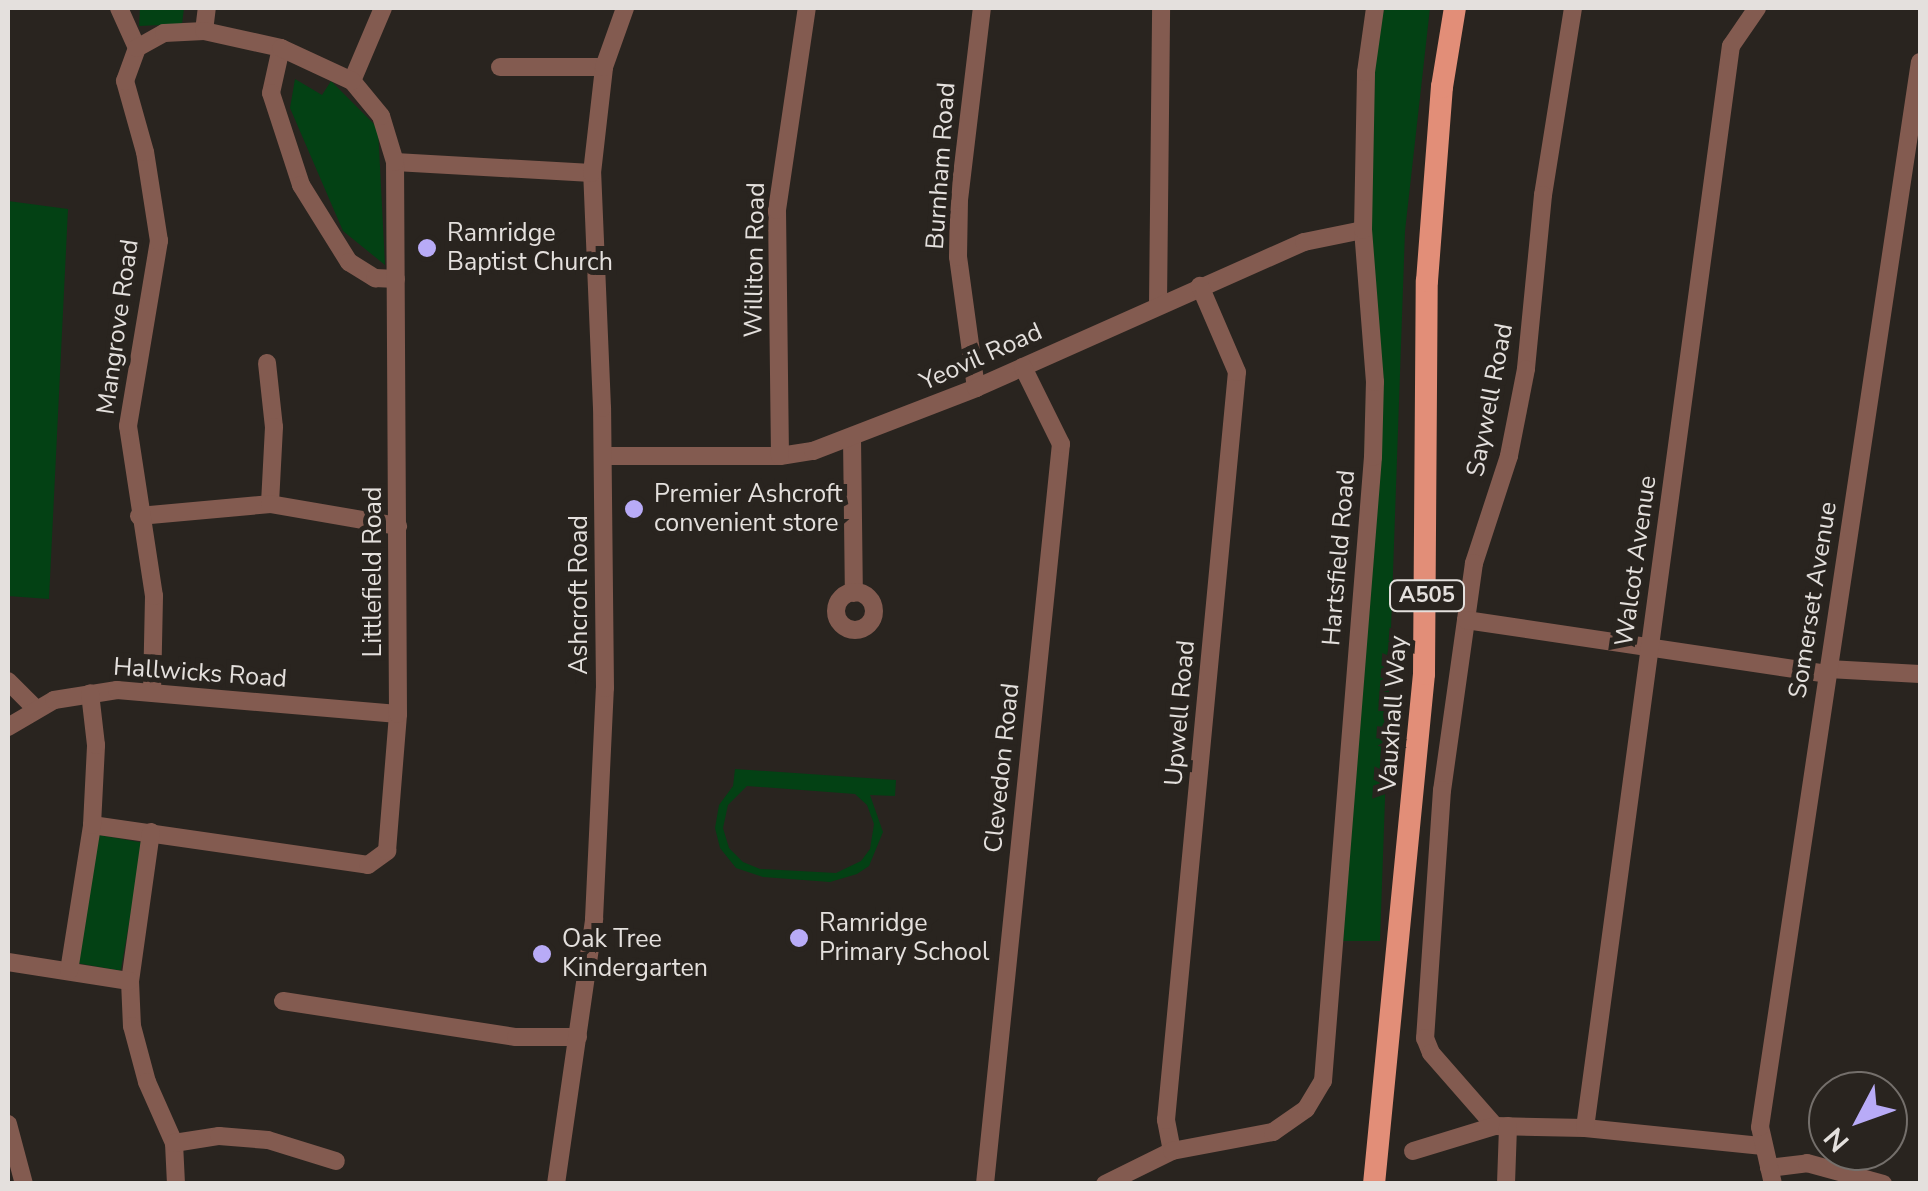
<!DOCTYPE html>
<style>
body{margin:0}
#map{position:relative;width:1928px;height:1191px;overflow:hidden;background:#29241f;font-family:"Nunito Sans",sans-serif}
div>[style]{position:absolute}
.green>*{inset:0;background:#034114;transform-origin:0 0}
.minor>*{height:18px;margin:-9px;padding:0 9px;transform-origin:9px;border-radius:9px;background:#835b50}
.minor>.ring{margin:-9px;padding:0;box-sizing:content-box;background:none;border:18px solid #835b50;border-radius:50%}
.major>*{height:22px;margin:-11px;padding:0 11px;transform-origin:11px;border-radius:11px;background:#e28e78}
.dots>*{width:28px;height:28px;translate:-50% -50%;box-sizing:border-box;border:5px solid #29241f;border-radius:50%}
span{translate:-50% -50%;white-space:nowrap;text-align:center;line-height:1.15;-webkit-text-stroke:10px #29241f;paint-order:stroke}
.shield-label span{padding:2px 8px;background:#29241f;border:2px solid;border-radius:8px;-webkit-text-stroke-width:0}
.shield-label{font-size:22px;color:#e4e0dd;font-weight:700}
.street-label{font-size:25px;color:#e4e0dd}
.poi-label{font-size:25px;color:#e4e0dd}
.left{translate:0 -50%;text-align:left}
.frame{position:absolute;inset:0;border:10px solid #e4e0dd;pointer-events:none}
.north{position:absolute;left:1808px;top:1071px;width:100px;height:100px;box-sizing:border-box;background:#29241f;border:2px solid #746f6b;border-radius:50%;rotate:229deg;font-size:28px;font-weight:700;line-height:40px;text-align:center;color:#e4e0dd}
.north::after{content:'';display:block;margin:auto;width:35px;height:45px;background:#b8abf7;clip-path:polygon(50% 0,100% 100%,50% 72%,0 100%)}
</style>
<div id="map">
<div class="green">
<div style="clip-path:polygon(140px 8px,184px 8px,182px 24px,139px 26px)"></div>
<div style="clip-path:polygon(1384px 8px,1430px 8px,1405px 231px,1380px 941px,1343px 941px,1358px 693px,1375px 65px)"></div>
<div style="clip-path:polygon(295px 79px,322px 95px,331px 81px,378px 128px,385px 265px,343px 231px,290px 108px)"></div>
<div style="clip-path:polygon(8px 201px,68px 209px,49px 599px,8px 596px)"></div>
<div style="clip-path:polygon(evenodd,735px 769px,896px 780px,895px 796px,870px 795px,883px 832px,869px 866px,857px 874px,830px 882px,763px 877px,736px 868px,720px 848px,715px 828px,719px 805px,733px 786px,735px 769px,747px 786px,855px 794px,867px 805px,874px 824px,870px 849px,861px 861px,836px 873px,760px 869px,743px 862px,729px 848px,723px 828px,728px 805px,747px 786px)"></div>
<div style="left:99px;top:835px;width:45px;height:130px;rotate:10deg"></div>
</div>
<div class="minor">
<div style="left:119px;top:8px;width:44px;rotate:65.8deg"></div>
<div style="left:1573px;top:8px;width:189px;rotate:99.1deg"></div>
<div style="left:1543px;top:195px;width:175px;rotate:95.6deg"></div>
<div style="left:1526px;top:369px;width:89px;rotate:101.1deg"></div>
<div style="left:1509px;top:456px;width:113px;rotate:108.1deg"></div>
<div style="left:1474px;top:563px;width:58px;rotate:98deg"></div>
<div style="left:1466px;top:620px;width:172px;rotate:98deg"></div>
<div style="left:1442px;top:790px;width:249px;rotate:93.9deg"></div>
<div style="left:1425px;top:1038px;width:16px;rotate:68deg"></div>
<div style="left:1431px;top:1053px;width:97px;rotate:48.8deg"></div>
<div style="left:1495px;top:1126px;width:90px;rotate:1.3deg"></div>
<div style="left:1585px;top:1128px;width:179px;rotate:5.8deg"></div>
<div style="left:204px;top:31px;width:23px;rotate:-83deg"></div>
<div style="left:500px;top:67px;width:104px"></div>
<div style="left:352px;top:81px;width:79px;rotate:-67deg"></div>
<div style="left:395px;top:162px;width:197px;rotate:3.2deg"></div>
<div style="left:1158px;top:305px;width:297px;rotate:-89.4deg"></div>
<div style="left:267px;top:363px;width:64px;rotate:83.8deg"></div>
<div style="left:274px;top:427px;width:77px;rotate:93deg"></div>
<div style="left:976px;top:388px;width:132px;rotate:-97.8deg"></div>
<div style="left:958px;top:257px;width:57px;rotate:-89deg"></div>
<div style="left:959px;top:200px;width:193px;rotate:-83.2deg"></div>
<div style="left:852px;top:438px;width:155px;rotate:89.3deg"></div>
<div style="left:603px;top:456px;width:177px"></div>
<div style="left:780px;top:456px;width:33px;rotate:-9deg"></div>
<div style="left:813px;top:451px;width:175px;rotate:-21.1deg"></div>
<div style="left:976px;top:388px;width:359px;rotate:-24deg"></div>
<div style="left:1304px;top:242px;width:60px;rotate:-11.5deg"></div>
<div style="left:780px;top:456px;width:246px;rotate:-90.7deg"></div>
<div style="left:777px;top:210px;width:204px;rotate:-81.6deg"></div>
<div style="left:139px;top:516px;width:132px;rotate:-5.2deg"></div>
<div style="left:270px;top:504px;width:130px;rotate:9.8deg"></div>
<div class="ring" style="left:836px;top:592px;width:20px;height:20px"></div>
<div style="left:1466px;top:620px;width:365px;rotate:8.5deg"></div>
<div style="left:1828px;top:669px;width:92px;rotate:3.1deg"></div>
<div style="left:8px;top:681px;width:38px;rotate:45deg"></div>
<div style="left:152px;top:692px;width:96px;rotate:-88.8deg"></div>
<div style="left:154px;top:596px;width:172px;rotate:-98.7deg"></div>
<div style="left:128px;top:426px;width:188px;rotate:-80.5deg"></div>
<div style="left:159px;top:241px;width:90px;rotate:-98.9deg"></div>
<div style="left:145px;top:152px;width:74px;rotate:-105.7deg"></div>
<div style="left:125px;top:81px;width:35px;rotate:-70deg"></div>
<div style="left:137px;top:48px;width:31px;rotate:-29deg"></div>
<div style="left:164px;top:33px;width:40px;rotate:-2.9deg"></div>
<div style="left:204px;top:31px;width:79px;rotate:12.4deg"></div>
<div style="left:281px;top:48px;width:46px;rotate:102.5deg"></div>
<div style="left:271px;top:93px;width:97px;rotate:71.9deg"></div>
<div style="left:301px;top:185px;width:91px;rotate:58.1deg"></div>
<div style="left:349px;top:262px;width:31px;rotate:32deg"></div>
<div style="left:375px;top:278px;width:21px;rotate:3deg"></div>
<div style="left:8px;top:727px;width:53px;rotate:-30.4deg"></div>
<div style="left:54px;top:700px;width:64px;rotate:-9deg"></div>
<div style="left:117px;top:690px;width:282px;rotate:4.9deg"></div>
<div style="left:92px;top:825px;width:279px;rotate:8.2deg"></div>
<div style="left:368px;top:865px;width:24px;rotate:-36deg"></div>
<div style="left:387px;top:851px;width:137px;rotate:-85.4deg"></div>
<div style="left:398px;top:714px;width:552px;rotate:-90.31deg"></div>
<div style="left:395px;top:162px;width:48px;rotate:-106.9deg"></div>
<div style="left:381px;top:116px;width:45px;rotate:-129.6deg"></div>
<div style="left:352px;top:81px;width:78px;rotate:-155.1deg"></div>
<div style="left:151px;top:832px;width:150px;rotate:98deg"></div>
<div style="left:130px;top:981px;width:45px;rotate:87.5deg"></div>
<div style="left:132px;top:1026px;width:58px;rotate:75deg"></div>
<div style="left:147px;top:1082px;width:67px;rotate:66.1deg"></div>
<div style="left:174px;top:1143px;width:41px;rotate:87.2deg"></div>
<div style="left:8px;top:962px;width:123px;rotate:8.9deg"></div>
<div style="left:69px;top:971px;width:148px;rotate:-81deg"></div>
<div style="left:92px;top:825px;width:80px;rotate:-87.1deg"></div>
<div style="left:96px;top:745px;width:52px;rotate:-96.6deg"></div>
<div style="left:283px;top:1001px;width:236px;rotate:8.8deg"></div>
<div style="left:516px;top:1037px;width:62px"></div>
<div style="left:8px;top:1124px;width:62px;rotate:75.1deg"></div>
<div style="left:1585px;top:1128px;width:1092px;rotate:-82.32deg"></div>
<div style="left:1731px;top:46px;width:46px;rotate:-55.6deg"></div>
<div style="left:174px;top:1143px;width:46px;rotate:-8.8deg"></div>
<div style="left:219px;top:1136px;width:49px;rotate:4.7deg"></div>
<div style="left:268px;top:1140px;width:71px;rotate:17.2deg"></div>
<div style="left:1172px;top:1151px;width:32px;rotate:-101deg"></div>
<div style="left:1166px;top:1120px;width:751px;rotate:-84.58deg"></div>
<div style="left:1237px;top:372px;width:94px;rotate:-113.3deg"></div>
<div style="left:1413px;top:1151px;width:86px;rotate:-17deg"></div>
<div style="left:1769px;top:1168px;width:38px;rotate:-7deg"></div>
<div style="left:1807px;top:1163px;width:79px;rotate:15.4deg"></div>
<div style="left:556px;top:1184px;width:268px;rotate:-81.8deg"></div>
<div style="left:594px;top:919px;width:231px;rotate:-87.3deg"></div>
<div style="left:605px;top:688px;width:280px;rotate:-90.6deg"></div>
<div style="left:602px;top:408px;width:235px;rotate:-92.4deg"></div>
<div style="left:592px;top:173px;width:107px;rotate:-83.5deg"></div>
<div style="left:604px;top:67px;width:63px;rotate:-70.4deg"></div>
<div style="left:985px;top:1184px;width:744px;rotate:-84.14deg"></div>
<div style="left:1061px;top:444px;width:86px;rotate:-116.3deg"></div>
<div style="left:1105px;top:1184px;width:75px;rotate:-26.2deg"></div>
<div style="left:1172px;top:1151px;width:103px;rotate:-10.7deg"></div>
<div style="left:1273px;top:1132px;width:40px;rotate:-34.9deg"></div>
<div style="left:1306px;top:1109px;width:33px;rotate:-59deg"></div>
<div style="left:1323px;top:1081px;width:626px;rotate:-85.42deg"></div>
<div style="left:1373px;top:457px;width:75px;rotate:-88.5deg"></div>
<div style="left:1375px;top:382px;width:152px;rotate:-94.5deg"></div>
<div style="left:1363px;top:230px;width:158px;rotate:-88.9deg"></div>
<div style="left:1366px;top:72px;width:65px;rotate:-82deg"></div>
<div style="left:1506px;top:1184px;width:58px;rotate:-88deg"></div>
<div style="left:1773px;top:1184px;width:58px;rotate:-102.8deg"></div>
<div style="left:1760px;top:1127px;width:1077px;rotate:-81.46deg"></div>
</div>
<div class="major">
<div style="left:1374px;top:1184px;width:512px;rotate:-84.4deg"></div>
<div style="left:1424px;top:674px;width:393px;rotate:-89.6deg"></div>
<div style="left:1427px;top:281px;width:195px;rotate:-85.6deg"></div>
<div style="left:1442px;top:87px;width:80px;rotate:-80.7deg"></div>
</div>
<div class="dots">
<div style="left:427px;top:248px;background:#b8abf7"></div>
<div style="left:634px;top:509px;background:#b8abf7"></div>
<div style="left:799px;top:938px;background:#b8abf7"></div>
<div style="left:542px;top:954px;background:#b8abf7"></div>
</div>
<div class="shield-label">
<span style="left:1427px;top:596px">A505</span>
</div>
<div class="street-label">
<span style="left:941px;top:166px;rotate:-86deg">Burnham Road</span>
<span style="left:755px;top:260px;rotate:-89deg">Williton Road</span>
<span style="left:118px;top:327px;rotate:-82deg">Mangrove Road</span>
<span style="left:981px;top:357px;rotate:-24deg">Yeovil Road</span>
<span style="left:1490px;top:400px;rotate:-79deg">Saywell Road</span>
<span style="left:1339px;top:558px;rotate:-85deg">Hartsfield Road</span>
<span style="left:1636px;top:561px;rotate:-82deg">Walcot Avenue</span>
<span style="left:373px;top:572px;rotate:-90deg">Littlefield Road</span>
<span style="left:579px;top:595px;rotate:-90deg">Ashcroft Road</span>
<span style="left:1813px;top:600px;rotate:-81deg">Somerset Avenue</span>
<span style="left:200px;top:673px;rotate:4deg">Hallwicks Road</span>
<span style="left:1180px;top:713px;rotate:-85deg">Upwell Road</span>
<span style="left:1393px;top:714px;rotate:-86deg">Vauxhall Way</span>
<span style="left:1002px;top:768px;rotate:-84deg">Clevedon Road</span>
</div>
<div class="poi-label">
<span class="left" style="left:447px;top:248px">Ramridge<br>Baptist Church</span>
<span class="left" style="left:654px;top:509px">Premier Ashcroft<br>convenient store</span>
<span class="left" style="left:819px;top:938px">Ramridge<br>Primary School</span>
<span class="left" style="left:562px;top:954px">Oak Tree<br>Kindergarten</span>
</div>
<div class="frame"></div>
<div class="north">N</div>
</div>
